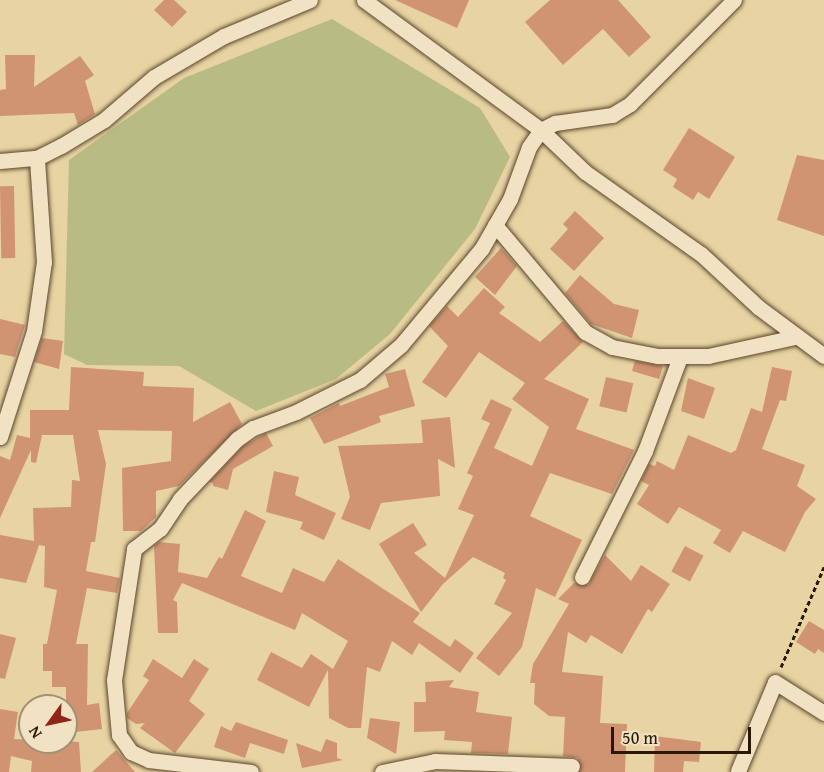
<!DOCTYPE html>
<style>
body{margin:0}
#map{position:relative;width:824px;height:772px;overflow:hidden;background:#e8d3a2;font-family:"Gentium Book Plus",serif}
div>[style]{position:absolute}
.green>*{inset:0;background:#b8bc83}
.building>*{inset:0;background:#d09472;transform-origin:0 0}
.path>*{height:3px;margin-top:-1.5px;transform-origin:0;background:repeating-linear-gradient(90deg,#2a1704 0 4.5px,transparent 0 7.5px)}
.roads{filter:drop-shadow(0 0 2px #5a462c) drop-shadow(0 0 2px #5a462c)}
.street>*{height:15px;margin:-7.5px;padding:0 7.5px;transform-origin:7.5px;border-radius:7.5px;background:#f0e2c3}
span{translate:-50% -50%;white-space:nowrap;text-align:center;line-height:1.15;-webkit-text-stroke:6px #f0e2c3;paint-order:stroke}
.north{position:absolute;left:18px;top:694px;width:60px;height:60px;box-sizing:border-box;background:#f0e2c3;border:2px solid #a19177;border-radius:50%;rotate:237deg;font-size:16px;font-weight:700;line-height:24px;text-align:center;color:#2a1704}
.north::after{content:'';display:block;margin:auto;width:21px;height:27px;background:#8f2418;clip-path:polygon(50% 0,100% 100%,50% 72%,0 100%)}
.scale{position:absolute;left:611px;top:727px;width:140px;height:27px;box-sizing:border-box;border:3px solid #2a1704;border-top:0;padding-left:8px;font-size:18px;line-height:21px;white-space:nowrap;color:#2a1704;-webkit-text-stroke:4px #f0e2c3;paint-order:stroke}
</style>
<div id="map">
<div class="green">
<div style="clip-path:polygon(332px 19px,480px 108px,510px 157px,475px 229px,390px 334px,336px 379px,256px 411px,179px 366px,87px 365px,64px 354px,69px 160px,184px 78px)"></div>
</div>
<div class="building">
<div style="clip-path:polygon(164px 0,174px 0,187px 12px,172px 27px,154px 10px)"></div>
<div style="clip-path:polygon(395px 0,469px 0,457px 28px)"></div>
<div style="clip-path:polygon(550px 0,618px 0,651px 37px,629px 57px,603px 29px,563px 65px,525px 22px)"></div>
<div style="clip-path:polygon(5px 55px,35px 55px,34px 87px,80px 56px,94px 75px,85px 81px,95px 114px,78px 125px,74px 113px,0 116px,0 90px,6px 89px)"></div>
<div style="clip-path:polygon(689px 128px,735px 157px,709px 199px,698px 192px,693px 200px,673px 187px,677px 179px,663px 170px)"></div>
<div style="clip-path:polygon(797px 155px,824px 160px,824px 236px,777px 220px)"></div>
<div style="left:14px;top:186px;width:72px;height:14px;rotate:89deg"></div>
<div style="clip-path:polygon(575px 211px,604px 238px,574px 271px,550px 249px,568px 229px,563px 224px)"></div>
<div style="clip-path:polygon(501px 248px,517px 266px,495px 295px,475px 277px)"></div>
<div style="clip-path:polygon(580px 275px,614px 304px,639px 310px,632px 338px,591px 324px,565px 293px)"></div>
<div style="clip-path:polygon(484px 288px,505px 307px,499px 313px,540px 342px,563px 321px,583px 342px,544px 379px,589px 399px,576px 429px,634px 450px,612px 494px,550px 473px,530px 516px,582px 540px,555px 597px,536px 588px,522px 647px,499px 676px,476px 658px,512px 613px,494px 604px,506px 580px,503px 578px,505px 573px,473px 557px,443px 584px,421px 612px,379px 544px,413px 523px,427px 545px,414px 553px,445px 578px,474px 515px,458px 509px,473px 476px,467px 473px,490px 423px,481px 419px,491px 399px,512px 409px,494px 448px,532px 466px,549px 427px,512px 399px,525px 383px,479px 352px,446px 398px,422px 382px,448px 346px,429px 326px,447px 306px,458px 317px)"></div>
<div style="clip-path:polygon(0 319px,25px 325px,15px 357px,0 354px)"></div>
<div style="clip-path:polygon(42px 338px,63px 341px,59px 369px,34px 362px)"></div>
<div style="clip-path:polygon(635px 361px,663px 366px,659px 379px,632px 371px)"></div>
<div style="clip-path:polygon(71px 367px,144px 372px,143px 386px,194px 388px,193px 422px,230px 402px,242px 424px,179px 486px,156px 491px,156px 517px,141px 531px,123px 531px,122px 468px,171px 461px,172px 431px,98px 430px,106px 464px,95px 542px,91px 542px,86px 571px,120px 578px,117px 593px,87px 588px,76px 644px,88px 644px,87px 705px,99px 703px,102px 729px,66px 733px,66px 687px,52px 687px,52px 671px,43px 671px,43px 644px,47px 644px,57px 590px,44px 587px,45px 546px,39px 545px,26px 583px,0 578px,0 535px,34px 541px,33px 508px,71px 507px,72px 480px,80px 481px,73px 435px,42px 435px,36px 463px,31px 462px,31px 450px,0 518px,0 456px,10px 460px,17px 435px,30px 438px,30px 410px,69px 410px)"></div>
<div style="clip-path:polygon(772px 367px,792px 371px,786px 401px,780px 400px,762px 449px,805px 465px,797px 486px,816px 499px,805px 512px,785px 552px,743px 531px,730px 553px,713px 543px,721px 530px,679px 507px,668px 524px,637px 504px,649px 485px,641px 481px,649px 464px,655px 466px,657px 461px,674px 470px,688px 435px,731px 453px,736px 450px,751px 408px,762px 412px)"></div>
<div style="clip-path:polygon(405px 369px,415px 406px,379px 416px,381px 422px,324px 444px,310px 418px,339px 403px,340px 406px,389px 387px,385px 374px)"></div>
<div style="left:606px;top:377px;width:28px;height:30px;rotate:13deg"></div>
<div style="clip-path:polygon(688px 378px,715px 388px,704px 419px,681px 411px)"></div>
<div style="clip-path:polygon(450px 417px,455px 468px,438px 459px,440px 496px,381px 503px,370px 530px,341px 519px,350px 497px,338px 446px,423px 443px,421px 420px)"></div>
<div style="clip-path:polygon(266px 433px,273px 446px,233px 469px,228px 490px,213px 486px,213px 483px,209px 482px,243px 446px)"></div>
<div style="clip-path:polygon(274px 471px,299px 477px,295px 495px,336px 513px,324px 540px,300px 529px,303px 522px,266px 512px)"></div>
<div style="clip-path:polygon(245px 510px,266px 521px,241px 576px,282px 593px,293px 568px,324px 582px,338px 559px,420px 613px,413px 622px,450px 647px,455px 639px,474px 653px,460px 673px,419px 643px,412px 655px,392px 641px,380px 672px,367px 667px,361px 728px,348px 728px,329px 718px,328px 670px,309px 707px,257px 680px,271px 652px,302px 668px,311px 654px,333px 669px,348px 641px,302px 613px,295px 630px,182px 583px,173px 600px,177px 602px,178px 633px,158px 633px,154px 546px,159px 542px,180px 544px,178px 572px,207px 578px,219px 557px,222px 559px)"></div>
<div style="left:685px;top:546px;width:21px;height:29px;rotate:28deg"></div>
<div style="clip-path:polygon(605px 555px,631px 581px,641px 565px,670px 584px,652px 612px,648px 609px,622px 654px,591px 635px,586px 643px,568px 632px,562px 672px,603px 676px,600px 723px,627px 724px,625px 772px,579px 772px,578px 758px,563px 756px,565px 717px,549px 716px,534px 704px,535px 683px,530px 683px,533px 664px,569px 604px,558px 599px,574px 583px,588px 585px)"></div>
<div style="clip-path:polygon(809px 621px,824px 630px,824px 653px,818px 649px,815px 654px,796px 642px)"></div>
<div style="clip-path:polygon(0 634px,16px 638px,5px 679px,0 678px)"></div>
<div style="clip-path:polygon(153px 659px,182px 678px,194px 659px,209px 669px,189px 701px,205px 714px,175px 753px,140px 728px,145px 723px,136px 724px,127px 718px,127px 713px,149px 680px,143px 676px)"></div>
<div style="clip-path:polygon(454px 680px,449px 687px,479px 692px,476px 712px,512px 717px,508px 754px,471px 753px,472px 742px,444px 740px,445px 731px,414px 732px,414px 702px,426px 702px,425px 682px)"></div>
<div style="clip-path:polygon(0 709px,18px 712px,14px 739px,79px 742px,81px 772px,31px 772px,32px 761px,11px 756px,9px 772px,0 772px)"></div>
<div style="clip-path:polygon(370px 718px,400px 722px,396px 754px,367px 738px)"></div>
<div style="clip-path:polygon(236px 722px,288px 740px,284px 754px,250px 743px,245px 758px,214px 747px,221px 726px,231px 731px)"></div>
<div style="clip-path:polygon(655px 736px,701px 742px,699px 762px,684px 761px,683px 772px,654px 772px)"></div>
<div style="clip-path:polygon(326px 739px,337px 743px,337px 758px,343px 760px,302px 768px,296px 743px,321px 752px)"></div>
<div style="clip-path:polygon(116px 750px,135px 772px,92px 772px)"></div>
</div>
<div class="path">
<div style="left:781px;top:667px;width:109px;rotate:-66.7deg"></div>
</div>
<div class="roads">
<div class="street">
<div style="left:364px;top:0;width:220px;rotate:36.3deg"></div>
<div style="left:541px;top:130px;width:16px;rotate:-27deg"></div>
<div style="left:555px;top:123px;width:58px;rotate:-8deg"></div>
<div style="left:612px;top:115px;width:21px;rotate:-31deg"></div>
<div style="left:630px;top:104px;width:147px;rotate:-45deg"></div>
<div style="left:0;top:161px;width:37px;rotate:-5deg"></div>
<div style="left:37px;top:158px;width:27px;rotate:-27deg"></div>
<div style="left:61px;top:146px;width:50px;rotate:-31.2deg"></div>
<div style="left:104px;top:120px;width:66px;rotate:-40.7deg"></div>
<div style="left:154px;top:77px;width:81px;rotate:-30.4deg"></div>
<div style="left:224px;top:36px;width:93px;rotate:-22.7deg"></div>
<div style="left:495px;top:225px;width:140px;rotate:49.9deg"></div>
<div style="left:585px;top:332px;width:31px;rotate:29deg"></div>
<div style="left:612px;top:347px;width:47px;rotate:11.1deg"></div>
<div style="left:658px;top:356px;width:50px"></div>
<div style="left:708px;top:356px;width:89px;rotate:-12.3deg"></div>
<div style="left:0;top:437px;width:111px;rotate:-72.2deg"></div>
<div style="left:34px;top:331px;width:70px;rotate:-81.8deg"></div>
<div style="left:44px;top:262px;width:104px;rotate:-93.9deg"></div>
<div style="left:582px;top:577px;width:141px;rotate:-63.4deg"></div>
<div style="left:645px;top:451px;width:100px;rotate:-69.6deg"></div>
<div style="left:738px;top:771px;width:96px;rotate:-67.4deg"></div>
<div style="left:775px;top:682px;width:58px;rotate:32.3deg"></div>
<div style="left:251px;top:772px;width:103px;rotate:-173.3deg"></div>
<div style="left:149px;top:760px;width:20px;rotate:-156deg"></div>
<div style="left:131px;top:752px;width:21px;rotate:-125deg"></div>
<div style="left:119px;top:735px;width:55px;rotate:-95.2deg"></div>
<div style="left:114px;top:680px;width:133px;rotate:-81.3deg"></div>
<div style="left:134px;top:549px;width:33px;rotate:-38deg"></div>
<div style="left:160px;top:529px;width:36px;rotate:-56deg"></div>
<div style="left:180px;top:499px;width:83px;rotate:-46.5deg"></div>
<div style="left:237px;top:439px;width:19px;rotate:-35deg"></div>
<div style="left:253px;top:428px;width:46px;rotate:-20.4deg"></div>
<div style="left:296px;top:412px;width:72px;rotate:-26.6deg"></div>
<div style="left:360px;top:380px;width:54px;rotate:-40.5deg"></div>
<div style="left:401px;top:345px;width:126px;rotate:-50.1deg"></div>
<div style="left:482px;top:248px;width:56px;rotate:-60.3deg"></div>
<div style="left:510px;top:199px;width:55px;rotate:-69.9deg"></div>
<div style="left:529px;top:147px;width:21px;rotate:-55deg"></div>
<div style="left:541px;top:130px;width:61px;rotate:43.7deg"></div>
<div style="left:585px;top:172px;width:142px;rotate:35.3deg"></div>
<div style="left:701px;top:254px;width:78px;rotate:42.9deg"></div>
<div style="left:758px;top:307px;width:82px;rotate:36.6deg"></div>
<div style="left:382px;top:772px;width:54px;rotate:-11.7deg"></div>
<div style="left:435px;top:761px;width:137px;rotate:2.1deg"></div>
</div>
</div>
<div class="north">N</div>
<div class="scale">50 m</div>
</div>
